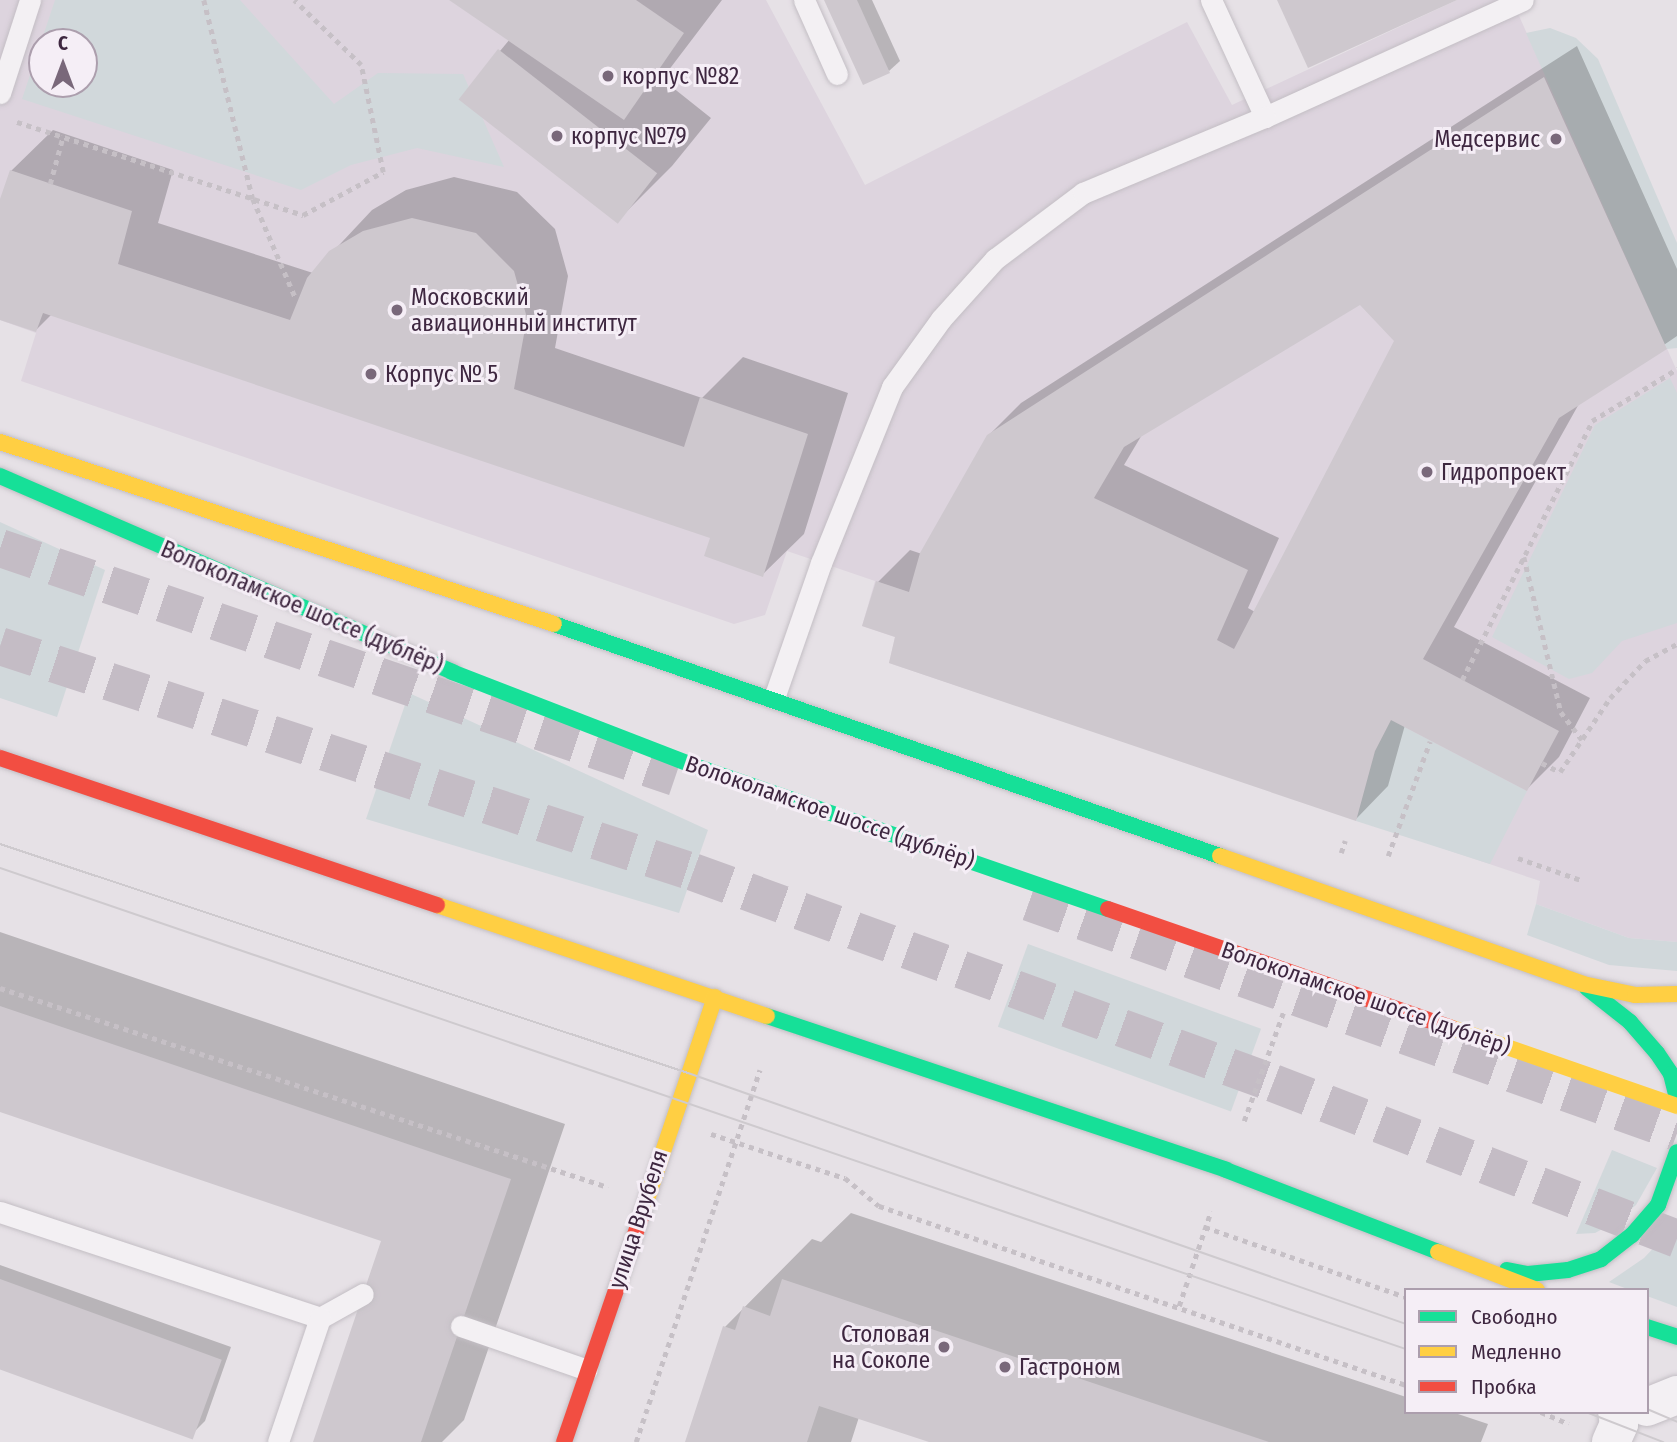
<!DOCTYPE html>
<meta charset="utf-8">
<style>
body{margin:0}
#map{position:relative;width:1677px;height:1442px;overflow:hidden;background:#e6e1e6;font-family:"Fira Sans Condensed",sans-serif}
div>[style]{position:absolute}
.built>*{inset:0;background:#ddd4de}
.green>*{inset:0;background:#d1d8db;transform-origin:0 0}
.shadow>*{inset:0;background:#0003}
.building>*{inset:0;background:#cec8ce;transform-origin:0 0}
.primary-tunnel>*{height:38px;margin-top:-19px;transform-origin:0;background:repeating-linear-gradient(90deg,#c4bcc5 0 38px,transparent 0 57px)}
.path>*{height:4.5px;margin-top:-2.25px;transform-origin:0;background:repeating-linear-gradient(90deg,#c6c0c6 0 5px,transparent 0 10px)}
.roads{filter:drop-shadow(0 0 2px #c3bec4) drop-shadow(0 0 2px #c3bec4)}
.lane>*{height:21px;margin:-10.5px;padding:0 10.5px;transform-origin:10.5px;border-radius:10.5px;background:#f3f0f3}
.street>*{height:38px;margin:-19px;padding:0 19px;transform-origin:19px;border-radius:19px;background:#f3f0f3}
.fast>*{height:16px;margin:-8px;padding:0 8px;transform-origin:8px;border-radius:8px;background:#16e098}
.slow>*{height:16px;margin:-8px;padding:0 8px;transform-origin:8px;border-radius:8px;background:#ffcf43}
.jam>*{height:16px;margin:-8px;padding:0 8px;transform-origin:8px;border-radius:8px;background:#f24e42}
.tram>*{height:2px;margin:-1px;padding:0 1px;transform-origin:1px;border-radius:1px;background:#cecace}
.fast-bridge>*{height:16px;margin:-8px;padding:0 8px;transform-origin:8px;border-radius:8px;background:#16e098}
.slow-bridge>*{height:16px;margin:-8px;padding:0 8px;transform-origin:8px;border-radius:8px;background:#ffcf43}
.jam-bridge>*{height:16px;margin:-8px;padding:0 8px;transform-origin:8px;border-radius:8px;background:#f24e42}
.dots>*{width:19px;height:19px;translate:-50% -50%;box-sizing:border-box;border:4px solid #f5eef6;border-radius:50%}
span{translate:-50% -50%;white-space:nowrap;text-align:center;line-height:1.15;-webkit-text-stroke:6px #f5eef6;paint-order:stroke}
.poi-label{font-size:23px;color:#3e2740}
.left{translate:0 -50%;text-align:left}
.right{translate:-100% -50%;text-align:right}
.street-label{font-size:23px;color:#3e2740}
.legend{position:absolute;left:1404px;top:1288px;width:245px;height:126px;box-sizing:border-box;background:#f5eef6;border:2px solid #ac9ead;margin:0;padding:9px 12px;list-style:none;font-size:21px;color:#3e2740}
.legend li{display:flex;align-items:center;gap:14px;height:35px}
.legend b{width:35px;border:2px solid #ac9ead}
.north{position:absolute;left:28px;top:28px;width:70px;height:70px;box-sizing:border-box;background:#f5eef6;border:2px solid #ac9ead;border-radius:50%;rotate:0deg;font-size:19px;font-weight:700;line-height:28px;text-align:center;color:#3e2740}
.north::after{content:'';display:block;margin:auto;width:24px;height:32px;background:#79687a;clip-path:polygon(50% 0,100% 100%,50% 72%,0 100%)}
</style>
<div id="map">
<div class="built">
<div style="clip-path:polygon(evenodd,0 0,766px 0,865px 185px,1187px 22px,1232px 105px,1457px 0,1512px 0,1677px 371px,1677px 942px,1629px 938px,1536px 904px,1540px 881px,889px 663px,895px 637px,862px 626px,875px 581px,787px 551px,765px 615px,734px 624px,21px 381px,36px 333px,0 320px,0 0,42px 42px,84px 42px,84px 84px,42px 84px,42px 42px)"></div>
</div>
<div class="green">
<div style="clip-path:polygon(evenodd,55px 0,240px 0,334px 104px,378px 73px,463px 74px,504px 167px,417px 148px,351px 165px,301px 190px,22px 99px,55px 0,42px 42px,84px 42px,84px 84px,42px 84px,42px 42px)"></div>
<div style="clip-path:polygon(1550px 28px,1576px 38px,1598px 59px,1677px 243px,1677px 348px,1667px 349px,1526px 33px)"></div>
<div style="clip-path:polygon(1670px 378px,1677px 393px,1677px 623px,1622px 641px,1592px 673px,1569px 679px,1492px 637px,1595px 425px)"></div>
<div style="clip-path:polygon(0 522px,105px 570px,57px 717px,0 698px)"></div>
<div style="clip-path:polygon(409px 693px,708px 830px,679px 913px,366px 819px)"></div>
<div style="clip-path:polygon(1391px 720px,1527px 791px,1490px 864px,1356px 821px,1375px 751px)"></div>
<div style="clip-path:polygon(1536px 904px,1629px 938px,1677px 942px,1677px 971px,1609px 965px,1527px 935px)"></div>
<div style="left:1028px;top:944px;width:248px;height:88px;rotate:20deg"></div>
<div style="clip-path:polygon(1612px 1150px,1657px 1168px,1636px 1205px,1617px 1221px,1595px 1233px,1576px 1234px)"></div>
<div style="clip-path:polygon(1677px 1223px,1677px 1307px,1647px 1296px,1647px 1290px,1630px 1290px,1609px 1282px,1644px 1258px)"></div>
</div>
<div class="shadow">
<div style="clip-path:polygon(452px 0,722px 0,662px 79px,711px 118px,672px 166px,617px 221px,461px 98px,510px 39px)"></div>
<div style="clip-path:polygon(826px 0,872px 0,900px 61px,889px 71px)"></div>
<div style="clip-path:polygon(evenodd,1577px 46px,1677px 269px,1677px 336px,1580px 402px,1454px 627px,1590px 698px,1559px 757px,1527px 789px,1405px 725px,1388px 786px,1356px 819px,897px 635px,878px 582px,910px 550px,922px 554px,988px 436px,1021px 403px,1577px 46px,1360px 303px,1397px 340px,1255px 612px,1248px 608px,1279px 538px,1124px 465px,1143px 433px,1360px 303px)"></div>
<div style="clip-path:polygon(53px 130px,173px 170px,158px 223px,313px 273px,372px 210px,406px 190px,454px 177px,517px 192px,555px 229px,568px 276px,555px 348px,702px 398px,743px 357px,848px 393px,804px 534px,762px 575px,712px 537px,52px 314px,36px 330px,0 318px,0 205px,11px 171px)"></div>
<div style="clip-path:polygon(0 932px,565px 1124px,464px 1420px,442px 1442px,315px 1442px,384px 1240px,0 1110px)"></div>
<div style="clip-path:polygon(851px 1213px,1406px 1397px,1406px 1412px,1452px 1412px,1488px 1424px,1481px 1442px,934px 1442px,859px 1417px,851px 1442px,687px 1442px,725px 1327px,812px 1239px,821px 1242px)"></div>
<div style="clip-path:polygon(0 1265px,231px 1347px,205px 1421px,195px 1431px,0 1362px)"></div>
</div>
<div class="building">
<div style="clip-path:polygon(449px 0,636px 0,684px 33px,624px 120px)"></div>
<div style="clip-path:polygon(824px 0,857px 0,890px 73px,863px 85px)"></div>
<div style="clip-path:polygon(1277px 0,1457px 0,1308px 68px)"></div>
<div style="left:498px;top:49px;width:202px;height:64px;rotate:38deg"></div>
<div style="clip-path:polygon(evenodd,1544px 77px,1667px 349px,1559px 418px,1423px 659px,1559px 731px,1527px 791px,1391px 720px,1375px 751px,1356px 821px,889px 663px,895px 637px,862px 626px,876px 581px,909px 592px,920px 553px,987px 435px,1544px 77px,1360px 305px,1394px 341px,1234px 649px,1217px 640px,1248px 570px,1094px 498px,1124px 447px,1360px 305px)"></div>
<div style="clip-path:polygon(10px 170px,132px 211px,118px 264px,290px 320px,307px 278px,329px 251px,363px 231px,412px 218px,476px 233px,514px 271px,527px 318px,514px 389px,684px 447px,700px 397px,808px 434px,763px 577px,704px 556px,710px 538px,43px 313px,36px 332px,0 320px,0 199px)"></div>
<div style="clip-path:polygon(0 1006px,511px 1179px,421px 1442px,313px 1442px,381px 1241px,0 1112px)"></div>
<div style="left:0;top:1279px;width:236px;height:85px;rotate:20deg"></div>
<div style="clip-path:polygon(782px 1279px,1269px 1442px,929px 1442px,819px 1406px,807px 1442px,685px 1442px,723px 1326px,735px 1330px,743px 1306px,770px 1316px)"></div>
</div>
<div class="primary-tunnel">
<div style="left:0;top:548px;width:713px;rotate:18.74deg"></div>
<div style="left:0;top:646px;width:729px;rotate:18.06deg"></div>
<div style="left:693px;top:872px;width:617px;rotate:19.99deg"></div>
<div style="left:1273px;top:1083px;width:433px;rotate:21.1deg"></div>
<div style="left:1029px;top:902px;width:688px;rotate:19.54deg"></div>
</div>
<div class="path">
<div style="left:204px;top:0;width:205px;rotate:76.2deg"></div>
<div style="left:253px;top:199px;width:109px;rotate:66.7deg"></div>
<div style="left:17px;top:122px;width:301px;rotate:18deg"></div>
<div style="left:303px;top:215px;width:91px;rotate:-28.3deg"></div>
<div style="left:383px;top:172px;width:109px;rotate:-101.6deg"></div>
<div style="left:361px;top:65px;width:93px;rotate:-135.9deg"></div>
<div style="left:50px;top:184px;width:50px;rotate:-74.8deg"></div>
<div style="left:1524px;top:557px;width:159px;rotate:76.6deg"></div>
<div style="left:1561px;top:712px;width:35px;rotate:53deg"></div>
<div style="left:1462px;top:680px;width:290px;rotate:-63.3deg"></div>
<div style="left:1592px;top:421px;width:100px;rotate:-31.5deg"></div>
<div style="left:1542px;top:763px;width:20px;rotate:27deg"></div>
<div style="left:1560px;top:772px;width:89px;rotate:-56deg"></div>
<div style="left:1610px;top:698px;width:51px;rotate:-46.6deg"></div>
<div style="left:1645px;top:661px;width:36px;rotate:-28deg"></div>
<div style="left:1341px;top:853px;width:13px;rotate:-72deg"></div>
<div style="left:1388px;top:856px;width:122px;rotate:-69.9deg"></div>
<div style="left:1518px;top:858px;width:67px;rotate:19.2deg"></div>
<div style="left:0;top:988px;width:640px;rotate:18.12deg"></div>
<div style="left:1244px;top:1121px;width:115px;rotate:-70.1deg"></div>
<div style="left:711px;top:1134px;width:141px;rotate:18.2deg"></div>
<div style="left:845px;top:1178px;width:44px;rotate:39.5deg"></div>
<div style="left:879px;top:1206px;width:557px;rotate:18.76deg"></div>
<div style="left:1205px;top:1227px;width:213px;rotate:19.2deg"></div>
<div style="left:1179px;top:1306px;width:100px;rotate:-71.4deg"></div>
<div style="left:1541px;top:1412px;width:30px;rotate:23deg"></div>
<div style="left:636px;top:1442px;width:392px;rotate:-71.6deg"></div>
</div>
<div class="roads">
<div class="lane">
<div style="left:804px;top:0;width:81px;rotate:66deg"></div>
<div style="left:1211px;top:0;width:129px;rotate:65.2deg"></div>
<div style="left:1265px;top:117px;width:283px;rotate:-24.4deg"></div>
<div style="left:0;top:93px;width:98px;rotate:-72.1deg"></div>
<div style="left:774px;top:698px;width:143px;rotate:-70.8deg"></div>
<div style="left:821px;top:563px;width:190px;rotate:-68deg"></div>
<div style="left:892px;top:387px;width:84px;rotate:-54.2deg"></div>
<div style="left:941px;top:319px;width:81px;rotate:-48deg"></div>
<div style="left:995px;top:259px;width:110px;rotate:-36.9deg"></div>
<div style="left:1083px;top:193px;width:197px;rotate:-22.7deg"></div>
<div style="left:0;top:1212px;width:337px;rotate:18.3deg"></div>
<div style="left:320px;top:1318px;width:49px;rotate:-29.2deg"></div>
<div style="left:461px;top:1326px;width:133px;rotate:19.2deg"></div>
<div style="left:278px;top:1442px;width:131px;rotate:-71.3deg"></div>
</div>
<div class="street">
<div style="left:1647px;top:1407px;width:32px;rotate:-22deg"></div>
<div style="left:1611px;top:1442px;width:20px;rotate:-66deg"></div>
<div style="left:1619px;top:1424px;width:12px;rotate:-99deg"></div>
</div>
<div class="fast">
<div style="left:0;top:476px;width:493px;rotate:23.4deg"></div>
<div style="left:554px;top:624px;width:705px;rotate:19.21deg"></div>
<div style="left:1587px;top:988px;width:55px;rotate:38.3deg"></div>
<div style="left:1630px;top:1022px;width:41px;rotate:48.9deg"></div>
<div style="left:1657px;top:1053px;width:25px;rotate:56deg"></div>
<div style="left:1671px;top:1074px;width:25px;rotate:76deg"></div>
<div style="left:767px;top:1016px;width:484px;rotate:18.5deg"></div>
<div style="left:1226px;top:1170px;width:227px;rotate:21.1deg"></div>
<div style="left:1507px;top:1270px;width:21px;rotate:11deg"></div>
<div style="left:1528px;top:1274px;width:40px;rotate:-5.7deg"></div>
<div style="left:1568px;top:1270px;width:35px;rotate:-18deg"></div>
<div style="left:1601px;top:1259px;width:39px;rotate:-38deg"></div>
<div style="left:1632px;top:1235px;width:40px;rotate:-49deg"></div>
<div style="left:1658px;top:1205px;width:56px;rotate:-70.3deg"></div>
<div style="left:1647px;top:1327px;width:32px;rotate:18deg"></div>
</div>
<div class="slow">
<div style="left:0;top:442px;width:583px;rotate:18.19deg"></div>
<div style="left:1220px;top:856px;width:385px;rotate:19.4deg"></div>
<div style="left:1583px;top:984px;width:53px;rotate:11.9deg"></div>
<div style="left:1635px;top:995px;width:42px;rotate:-1.4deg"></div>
<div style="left:437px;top:905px;width:348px;rotate:18.6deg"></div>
<div style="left:642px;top:1214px;width:229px;rotate:-71.4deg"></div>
<div style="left:1438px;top:1252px;width:106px;rotate:21deg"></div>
</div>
<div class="jam">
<div style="left:0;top:758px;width:461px;rotate:18.6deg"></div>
<div style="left:564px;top:1442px;width:241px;rotate:-71.1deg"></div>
</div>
</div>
<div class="tram">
<div style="left:0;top:844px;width:725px;rotate:18.41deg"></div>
<div style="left:688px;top:1073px;width:761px;rotate:19.27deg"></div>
<div style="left:0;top:868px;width:1486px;rotate:18.89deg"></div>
<div style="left:1647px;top:1409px;width:33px;rotate:23deg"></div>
<div style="left:1586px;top:1412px;width:83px;rotate:21.3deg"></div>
</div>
<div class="fast-bridge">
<div style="left:452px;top:672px;width:257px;rotate:21.2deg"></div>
<div style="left:692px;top:765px;width:440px;rotate:19.1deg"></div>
</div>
<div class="slow-bridge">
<div style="left:1452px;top:1028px;width:238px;rotate:19.1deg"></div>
</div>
<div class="jam-bridge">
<div style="left:1108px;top:909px;width:364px;rotate:19.1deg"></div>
</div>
<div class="dots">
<div style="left:608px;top:76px;background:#79687a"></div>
<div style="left:557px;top:136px;background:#79687a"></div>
<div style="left:1556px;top:139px;background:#79687a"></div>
<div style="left:397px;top:310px;background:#79687a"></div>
<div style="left:371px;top:374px;background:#79687a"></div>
<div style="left:1427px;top:472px;background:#79687a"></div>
<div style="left:944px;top:1347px;background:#79687a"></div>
<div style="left:1005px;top:1367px;background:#79687a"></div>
</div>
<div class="poi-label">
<span class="left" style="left:622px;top:76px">корпус №82</span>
<span class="left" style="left:571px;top:136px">корпус №79</span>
<span class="right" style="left:1540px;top:139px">Медсервис</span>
<span class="left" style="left:411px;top:310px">Московский<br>авиационный институт</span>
<span class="left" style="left:385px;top:374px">Корпус № 5</span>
<span class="left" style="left:1441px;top:472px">Гидропроект</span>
<span class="right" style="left:930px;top:1347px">Столовая<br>на Соколе</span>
<span class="left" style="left:1019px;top:1367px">Гастроном</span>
</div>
<div class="street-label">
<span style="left:302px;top:607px;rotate:23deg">Волоколамское шоссе (дублёр)</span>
<span style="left:830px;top:812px;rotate:19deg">Волоколамское шоссе (дублёр)</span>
<span style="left:1366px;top:998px;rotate:19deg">Волоколамское шоссе (дублёр)</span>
<span style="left:638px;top:1219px;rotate:-72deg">улица Врубеля</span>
</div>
<ul class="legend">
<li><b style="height:9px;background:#16e098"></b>Свободно</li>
<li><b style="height:9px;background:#ffcf43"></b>Медленно</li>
<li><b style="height:9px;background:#f24e42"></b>Пробка</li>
</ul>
<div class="north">С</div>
</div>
